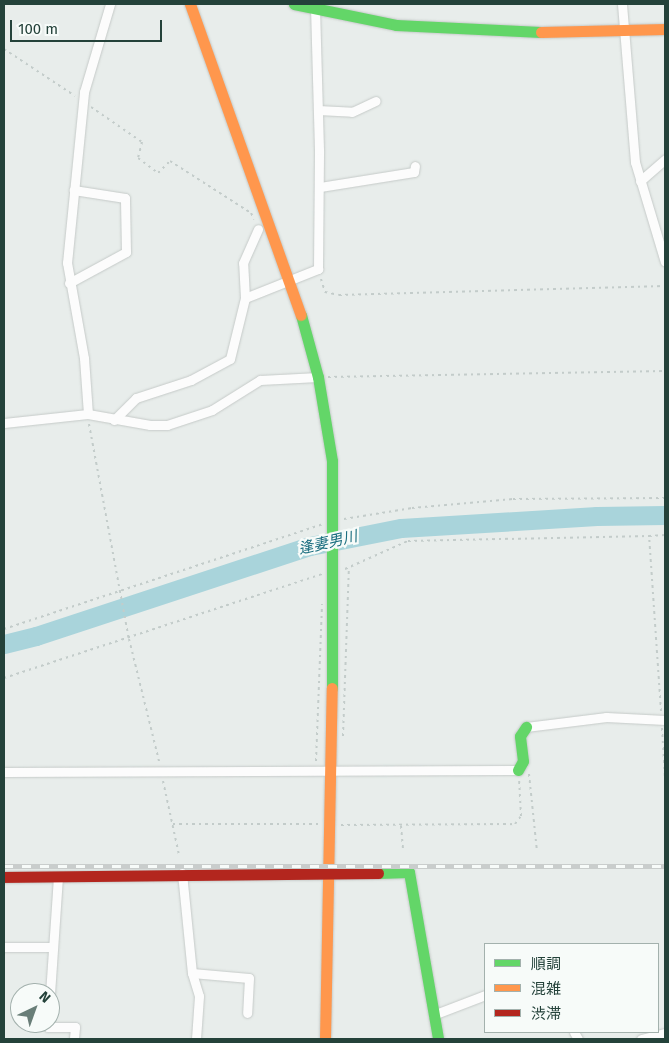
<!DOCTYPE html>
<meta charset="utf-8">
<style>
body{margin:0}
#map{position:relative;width:669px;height:1043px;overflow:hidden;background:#e8edeb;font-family:"Fira Sans","Noto Sans JP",sans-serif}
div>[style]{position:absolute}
.river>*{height:19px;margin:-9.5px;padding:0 9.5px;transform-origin:9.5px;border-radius:9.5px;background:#a9d4db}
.path>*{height:2px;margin-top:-1px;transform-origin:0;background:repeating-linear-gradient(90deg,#c3ccca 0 2.5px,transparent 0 6.5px)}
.roads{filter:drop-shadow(0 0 1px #c5cac8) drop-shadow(0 0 1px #c5cac8)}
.street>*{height:9px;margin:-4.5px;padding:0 4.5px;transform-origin:4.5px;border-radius:4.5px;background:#fcfcfc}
.fast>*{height:11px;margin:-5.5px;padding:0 5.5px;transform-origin:5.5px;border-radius:5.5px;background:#63d668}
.slow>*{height:11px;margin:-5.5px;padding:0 5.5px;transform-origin:5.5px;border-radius:5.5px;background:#ff974d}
.jam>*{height:11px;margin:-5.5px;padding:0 5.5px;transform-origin:5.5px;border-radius:5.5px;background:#b3261e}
.rail>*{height:5px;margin-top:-2.5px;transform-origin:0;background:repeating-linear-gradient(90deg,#f7fbf9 0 9px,#c9cdcc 0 18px);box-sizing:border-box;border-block:1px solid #c9cdcc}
span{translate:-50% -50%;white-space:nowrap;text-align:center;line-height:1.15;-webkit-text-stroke:4.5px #f7fbf9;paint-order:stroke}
.water-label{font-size:15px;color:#1c6f80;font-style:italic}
.frame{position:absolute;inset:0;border:5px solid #24423a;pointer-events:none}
.legend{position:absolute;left:484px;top:943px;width:175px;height:90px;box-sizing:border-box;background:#f7fbf9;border:1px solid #a3b1ad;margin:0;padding:6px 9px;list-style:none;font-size:15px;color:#24423a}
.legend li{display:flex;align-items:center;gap:10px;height:25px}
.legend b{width:25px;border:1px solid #a3b1ad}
.north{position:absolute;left:10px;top:983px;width:50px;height:50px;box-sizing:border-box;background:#f7fbf9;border:1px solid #a3b1ad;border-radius:50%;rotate:42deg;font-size:14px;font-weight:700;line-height:20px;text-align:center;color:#24423a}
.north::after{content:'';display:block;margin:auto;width:18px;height:22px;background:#697e78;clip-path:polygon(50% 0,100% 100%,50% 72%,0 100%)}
.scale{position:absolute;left:10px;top:20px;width:152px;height:22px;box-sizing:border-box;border:2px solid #24423a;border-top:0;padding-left:6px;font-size:15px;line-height:18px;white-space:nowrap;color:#24423a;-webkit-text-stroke:4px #f7fbf9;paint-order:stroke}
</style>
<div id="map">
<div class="river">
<div style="left:4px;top:644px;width:33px;rotate:-14deg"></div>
<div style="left:36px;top:636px;width:288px;rotate:-18.2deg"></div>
<div style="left:310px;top:546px;width:93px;rotate:-11.2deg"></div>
<div style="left:401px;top:528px;width:196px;rotate:-3.5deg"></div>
<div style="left:597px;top:516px;width:68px;rotate:-0.8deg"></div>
</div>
<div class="path">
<div style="left:4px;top:49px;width:85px;rotate:33.5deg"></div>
<div style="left:91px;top:107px;width:62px;rotate:34.5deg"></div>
<div style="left:142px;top:142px;width:16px;rotate:104deg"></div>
<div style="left:138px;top:158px;width:25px;rotate:37deg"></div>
<div style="left:158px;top:173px;width:17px;rotate:-45deg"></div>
<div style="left:170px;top:161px;width:96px;rotate:32.7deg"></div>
<div style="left:251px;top:213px;width:7px;rotate:63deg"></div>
<div style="left:321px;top:279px;width:14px;rotate:73deg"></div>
<div style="left:325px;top:292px;width:14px;rotate:12deg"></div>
<div style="left:339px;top:295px;width:326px;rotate:-1.6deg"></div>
<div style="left:328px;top:377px;width:337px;rotate:-1deg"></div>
<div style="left:89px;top:424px;width:219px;rotate:79.5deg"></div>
<div style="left:129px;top:639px;width:126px;rotate:76.2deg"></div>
<div style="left:344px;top:519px;width:69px;rotate:-9.2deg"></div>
<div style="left:412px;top:508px;width:101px;rotate:-5.1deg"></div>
<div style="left:513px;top:499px;width:152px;rotate:-0.4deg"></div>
<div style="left:345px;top:569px;width:69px;rotate:-24deg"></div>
<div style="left:408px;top:541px;width:241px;rotate:-1.2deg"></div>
<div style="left:4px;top:629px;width:336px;rotate:-18.2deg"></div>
<div style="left:4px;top:678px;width:336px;rotate:-18.1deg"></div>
<div style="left:661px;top:711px;width:175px;rotate:-93.9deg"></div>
<div style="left:649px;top:536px;width:16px;rotate:-4deg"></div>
<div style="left:662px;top:728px;width:50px;rotate:86.6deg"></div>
<div style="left:343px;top:736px;width:168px;rotate:-88deg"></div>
<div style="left:316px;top:761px;width:157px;rotate:-87.8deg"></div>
<div style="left:529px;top:774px;width:77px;rotate:84.1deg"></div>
<div style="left:163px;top:781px;width:76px;rotate:77.8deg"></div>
<div style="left:173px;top:824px;width:146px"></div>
<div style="left:341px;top:825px;width:174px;rotate:-0.3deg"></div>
<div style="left:515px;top:824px;width:10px;rotate:-53deg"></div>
<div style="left:521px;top:816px;width:36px;rotate:-93deg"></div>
<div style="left:401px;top:826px;width:23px;rotate:85deg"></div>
</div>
<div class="roads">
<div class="street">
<div style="left:622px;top:4px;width:159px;rotate:85.3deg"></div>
<div style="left:635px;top:162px;width:104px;rotate:73.3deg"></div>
<div style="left:318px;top:110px;width:34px;rotate:3deg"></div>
<div style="left:352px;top:112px;width:26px;rotate:-25deg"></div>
<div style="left:640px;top:181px;width:33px;rotate:-41deg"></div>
<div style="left:320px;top:187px;width:95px;rotate:-9.1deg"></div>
<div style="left:414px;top:172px;width:6px;rotate:-81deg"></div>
<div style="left:69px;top:283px;width:65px;rotate:-28.5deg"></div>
<div style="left:126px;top:252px;width:54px;rotate:-91.1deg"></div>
<div style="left:125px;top:198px;width:52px;rotate:-171.1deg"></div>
<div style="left:245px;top:298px;width:35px;rotate:-93deg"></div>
<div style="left:243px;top:263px;width:37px;rotate:-66deg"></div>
<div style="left:88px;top:414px;width:56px;rotate:-94.1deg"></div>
<div style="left:84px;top:358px;width:97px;rotate:-100.1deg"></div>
<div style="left:67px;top:263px;width:172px;rotate:-84.3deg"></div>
<div style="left:84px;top:92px;width:92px;rotate:-73.5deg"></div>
<div style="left:114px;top:420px;width:31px;rotate:-45deg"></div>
<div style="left:136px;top:398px;width:58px;rotate:-18.1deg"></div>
<div style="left:191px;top:380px;width:44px;rotate:-28.3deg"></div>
<div style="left:230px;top:359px;width:63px;rotate:-76.2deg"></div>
<div style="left:245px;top:298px;width:79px;rotate:-21.7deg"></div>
<div style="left:318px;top:269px;width:119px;rotate:-89.5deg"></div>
<div style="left:319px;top:150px;width:146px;rotate:-91.6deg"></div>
<div style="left:4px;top:423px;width:84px;rotate:-6.1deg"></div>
<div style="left:88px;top:414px;width:63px;rotate:10.1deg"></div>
<div style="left:150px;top:425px;width:17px"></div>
<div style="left:167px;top:425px;width:47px;rotate:-18.4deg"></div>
<div style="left:212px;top:410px;width:57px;rotate:-32deg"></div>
<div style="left:260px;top:380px;width:58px;rotate:-3deg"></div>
<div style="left:526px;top:727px;width:81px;rotate:-7.1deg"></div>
<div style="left:606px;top:717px;width:59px;rotate:2.9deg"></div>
<div style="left:4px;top:772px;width:514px;rotate:-0.22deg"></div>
<div style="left:182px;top:873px;width:100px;rotate:84.3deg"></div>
<div style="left:192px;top:973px;width:24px;rotate:73deg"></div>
<div style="left:199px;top:996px;width:43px;rotate:94deg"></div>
<div style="left:4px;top:947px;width:49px"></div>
<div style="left:192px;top:973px;width:57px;rotate:5deg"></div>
<div style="left:249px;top:978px;width:35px;rotate:93deg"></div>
<div style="left:50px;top:994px;width:117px;rotate:-86.1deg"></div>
<div style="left:433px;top:1015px;width:56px;rotate:-21deg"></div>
<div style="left:48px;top:1023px;width:4px;rotate:90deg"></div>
<div style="left:48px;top:1027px;width:27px"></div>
<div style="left:75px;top:1027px;width:12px;rotate:95deg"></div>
<div style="left:574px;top:1032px;width:8px;rotate:60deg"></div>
<div style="left:641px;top:1039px;width:25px;rotate:-14deg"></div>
</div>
<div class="fast">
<div style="left:294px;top:4px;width:104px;rotate:11.6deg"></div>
<div style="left:396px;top:25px;width:145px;rotate:2.8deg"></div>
<div style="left:301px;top:315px;width:64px;rotate:74.7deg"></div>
<div style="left:318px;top:377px;width:85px;rotate:80.5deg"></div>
<div style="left:332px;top:461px;width:227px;rotate:90deg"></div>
<div style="left:518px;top:770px;width:10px;rotate:-61deg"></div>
<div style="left:523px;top:761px;width:25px;rotate:-97deg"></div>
<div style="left:520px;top:736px;width:11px;rotate:-56deg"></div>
<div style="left:378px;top:873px;width:31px;rotate:-2deg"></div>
<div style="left:409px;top:872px;width:169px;rotate:80.1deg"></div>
</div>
<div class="slow">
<div style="left:190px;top:4px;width:330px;rotate:70.4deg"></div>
<div style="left:541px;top:32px;width:124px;rotate:-1.4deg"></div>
<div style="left:325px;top:1039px;width:351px;rotate:-88.9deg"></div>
</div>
<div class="jam">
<div style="left:4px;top:877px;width:374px;rotate:-0.6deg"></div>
</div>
</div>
<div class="rail">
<div style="left:4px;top:866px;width:661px"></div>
</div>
<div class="water-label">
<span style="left:328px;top:543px;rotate:-13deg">逢妻男川</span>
</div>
<div class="frame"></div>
<ul class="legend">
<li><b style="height:6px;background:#63d668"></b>順調</li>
<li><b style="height:6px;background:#ff974d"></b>混雑</li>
<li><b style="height:6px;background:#b3261e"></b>渋滞</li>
</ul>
<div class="north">N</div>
<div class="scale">100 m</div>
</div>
